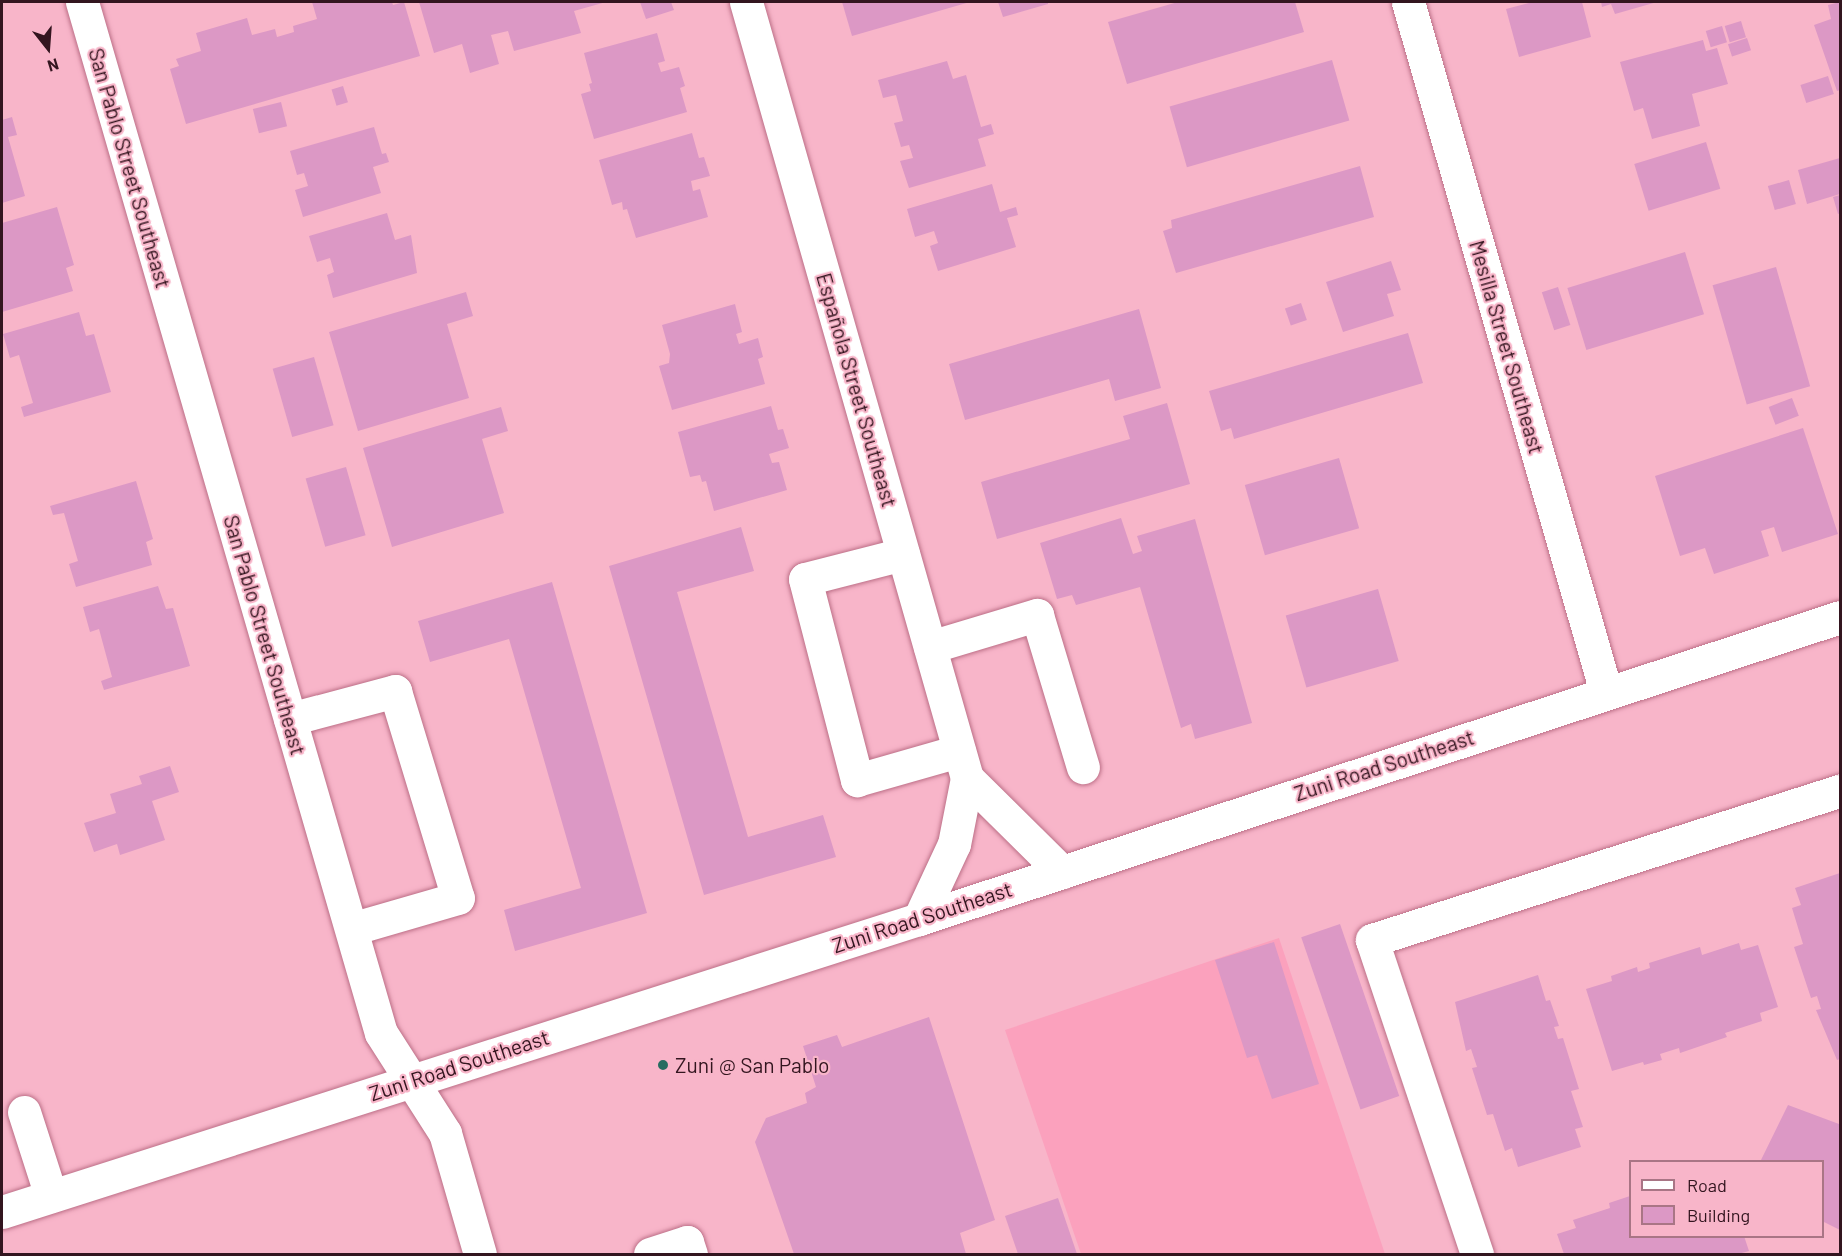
<!DOCTYPE html>
<meta charset="utf-8">
<style>
body{margin:0}
#map{position:relative;width:1842px;height:1256px;overflow:hidden;background:#f8b5c9;font-family:Barlow,sans-serif}
div>[style]{position:absolute}
.built>*{inset:0;background:#fba1bd}
.building>*{inset:0;background:#dc98c5;transform-origin:0 0}
.roads{filter:drop-shadow(0 0 2px #bc6f87) drop-shadow(0 0 2px #bc6f87)}
.minor>*{height:33px;margin:-16.5px;padding:0 16.5px;transform-origin:16.5px;border-radius:16.5px;background:#fff}
.dots>*{width:16px;height:16px;translate:-50% -50%;box-sizing:border-box;border:3px solid #f8b5c9;border-radius:50%}
span{translate:-50% -50%;white-space:nowrap;text-align:center;line-height:1.15;-webkit-text-stroke:4.5px #f8b5c9;paint-order:stroke}
.street-label{font-size:21px;color:#33151f}
.poi-label{font-size:21px;color:#33151f}
.left{translate:0 -50%;text-align:left}
.frame{position:absolute;inset:0;border:3px solid #33151f;pointer-events:none}
.legend{position:absolute;left:1629px;top:1160px;width:195px;height:78px;box-sizing:border-box;background:#f8b5c9;border:2px solid #a97585;margin:0;padding:8px 10px;list-style:none;font-size:18px;color:#33151f}
.legend li{display:flex;align-items:center;gap:12px;height:30px}
.legend b{width:30px;border:2px solid #a97585}
.north{position:absolute;left:18px;top:18px;width:60px;height:60px;-webkit-text-stroke:4px #f8b5c9;paint-order:stroke;rotate:163deg;font-size:16px;font-weight:700;line-height:24px;text-align:center;color:#33151f}
.north::after{content:'';display:block;margin:auto;width:21px;height:27px;background:#33151f;clip-path:polygon(50% 0,100% 100%,50% 72%,0 100%)}
</style>
<div id="map">
<div class="built">
<div style="clip-path:polygon(1279px 938px,1385px 1254px,1081px 1254px,1005px 1030px)"></div>
</div>
<div class="building">
<div style="clip-path:polygon(312px 2px,392px 2px,393px 5px,404px 2px,420px 56px,186px 124px,170px 69px,179px 66px,176px 59px,201px 51px,196px 33px,247px 18px,252px 35px,275px 29px,277px 37px,294px 32px,293px 26px,317px 19px)"></div>
<div style="clip-path:polygon(419px 2px,606px 2px,574px 11px,581px 33px,514px 51px,508px 31px,491px 35px,499px 64px,470px 73px,462px 44px,434px 53px)"></div>
<div style="clip-path:polygon(640px 2px,671px 2px,674px 10px,646px 19px)"></div>
<div style="clip-path:polygon(842px 2px,970px 2px,852px 36px)"></div>
<div style="clip-path:polygon(998px 2px,1048px 2px,1048px 4px,1003px 17px)"></div>
<div style="clip-path:polygon(1178px 2px,1295px 2px,1304px 32px,1127px 84px,1108px 22px)"></div>
<div style="clip-path:polygon(1533px 2px,1582px 2px,1591px 37px,1519px 57px,1506px 9px)"></div>
<div style="clip-path:polygon(1601px 2px,1657px 2px,1615px 14px,1611px 4px,1602px 7px)"></div>
<div style="clip-path:polygon(1840px 2px,1840px 90px,1837px 91px,1814px 25px,1831px 19px,1828px 5px)"></div>
<div style="left:1741px;top:21px;width:17px;height:17px;rotate:73deg"></div>
<div style="left:1722px;top:26px;width:17px;height:17px;rotate:73deg"></div>
<div style="clip-path:polygon(657px 33px,665px 61px,658px 63px,661px 72px,679px 67px,685px 86px,680px 88px,687px 112px,594px 139px,581px 94px,591px 91px,589px 84px,592px 83px,584px 53px)"></div>
<div style="left:1747px;top:38px;width:13px;height:20px;rotate:72deg"></div>
<div style="clip-path:polygon(1703px 40px,1706px 51px,1717px 48px,1728px 84px,1692px 94px,1700px 126px,1652px 139px,1643px 108px,1634px 111px,1620px 62px)"></div>
<div style="left:1332px;top:60px;width:63px;height:169px;rotate:74deg"></div>
<div style="clip-path:polygon(947px 61px,953px 79px,966px 75px,981px 127px,991px 124px,994px 134px,978px 139px,986px 166px,909px 188px,900px 161px,913px 158px,909px 145px,901px 147px,894px 123px,903px 121px,896px 95px,883px 98px,878px 80px)"></div>
<div style="left:1828px;top:76px;width:19px;height:29px;rotate:72deg"></div>
<div style="left:343px;top:86px;width:17px;height:12px;rotate:73deg"></div>
<div style="left:281px;top:102px;width:25px;height:29px;rotate:76deg"></div>
<div style="clip-path:polygon(12px 117px,17px 135px,8px 137px,25px 196px,2px 203px,2px 120px)"></div>
<div style="clip-path:polygon(374px 127px,382px 154px,386px 153px,389px 162px,373px 167px,381px 193px,303px 217px,295px 190px,308px 186px,304px 173px,297px 175px,290px 151px)"></div>
<div style="clip-path:polygon(692px 133px,699px 158px,704px 157px,710px 176px,691px 181px,693px 191px,700px 189px,708px 217px,636px 238px,627px 209px,623px 210px,622px 202px,612px 205px,599px 160px)"></div>
<div style="left:1706px;top:142px;width:49px;height:75px;rotate:73deg"></div>
<div style="clip-path:polygon(1840px 158px,1840px 194px,1807px 204px,1798px 170px)"></div>
<div style="clip-path:polygon(1360px 166px,1374px 217px,1176px 273px,1163px 231px,1172px 228px,1171px 220px)"></div>
<div style="left:1789px;top:180px;width:25px;height:22px;rotate:74deg"></div>
<div style="clip-path:polygon(992px 184px,1000px 212px,1016px 207px,1018px 215px,1007px 218px,1016px 247px,938px 271px,930px 246px,938px 243px,934px 231px,915px 237px,907px 209px)"></div>
<div style="clip-path:polygon(1840px 195px,1840px 213px,1838px 214px,1833px 197px)"></div>
<div style="clip-path:polygon(57px 207px,74px 265px,66px 268px,73px 291px,2px 312px,2px 223px)"></div>
<div style="clip-path:polygon(387px 213px,395px 240px,411px 235px,417px 273px,333px 298px,327px 275px,334px 272px,330px 258px,317px 262px,309px 236px)"></div>
<div style="left:1685px;top:252px;width:65px;height:123px;rotate:73deg"></div>
<div style="clip-path:polygon(1391px 261px,1401px 290px,1387px 294px,1394px 316px,1343px 332px,1326px 282px)"></div>
<div style="left:1776px;top:267px;width:124px;height:66px;rotate:74deg"></div>
<div style="left:1558px;top:287px;width:40px;height:17px;rotate:72deg"></div>
<div style="clip-path:polygon(466px 292px,473px 316px,447px 324px,469px 398px,358px 431px,329px 332px)"></div>
<div style="left:1301px;top:303px;width:18px;height:17px;rotate:71deg"></div>
<div style="clip-path:polygon(735px 304px,742px 332px,736px 334px,739px 344px,758px 338px,763px 357px,758px 359px,765px 384px,672px 410px,659px 366px,669px 363px,670px 354px,662px 325px)"></div>
<div style="clip-path:polygon(1139px 309px,1161px 388px,1115px 401px,1109px 379px,965px 420px,949px 364px)"></div>
<div style="clip-path:polygon(79px 312px,86px 336px,94px 334px,111px 392px,24px 417px,21px 407px,33px 403px,19px 355px,10px 358px,3px 334px)"></div>
<div style="clip-path:polygon(1408px 333px,1423px 383px,1234px 439px,1231px 428px,1221px 431px,1209px 391px)"></div>
<div style="left:314px;top:357px;width:71px;height:43px;rotate:74deg"></div>
<div style="left:1792px;top:398px;width:19px;height:25px;rotate:69deg"></div>
<div style="clip-path:polygon(1167px 403px,1190px 484px,997px 539px,981px 482px,1130px 439px,1123px 416px)"></div>
<div style="clip-path:polygon(771px 406px,778px 430px,783px 429px,789px 448px,769px 454px,772px 463px,779px 462px,787px 490px,714px 511px,706px 481px,702px 482px,700px 475px,690px 477px,678px 432px)"></div>
<div style="clip-path:polygon(501px 407px,508px 431px,482px 439px,504px 513px,392px 547px,363px 448px)"></div>
<div style="clip-path:polygon(1803px 428px,1838px 534px,1782px 552px,1774px 527px,1761px 531px,1769px 556px,1714px 574px,1705px 548px,1680px 556px,1655px 476px)"></div>
<div style="left:1339px;top:458px;width:73px;height:98px;rotate:74deg"></div>
<div style="left:346px;top:467px;width:71px;height:42px;rotate:74deg"></div>
<div style="clip-path:polygon(136px 481px,153px 539px,146px 542px,152px 565px,76px 587px,69px 564px,78px 561px,64px 513px,53px 515px,50px 506px)"></div>
<div style="clip-path:polygon(1121px 518px,1133px 554px,1142px 551px,1137px 536px,1195px 519px,1252px 723px,1195px 739px,1191px 724px,1181px 728px,1140px 587px,1076px 605px,1072px 595px,1057px 599px,1040px 543px)"></div>
<div style="clip-path:polygon(741px 527px,754px 571px,677px 592px,748px 837px,823px 815px,836px 857px,704px 895px,609px 566px)"></div>
<div style="clip-path:polygon(552px 582px,647px 913px,515px 951px,504px 910px,581px 888px,509px 639px,430px 662px,418px 621px)"></div>
<div style="clip-path:polygon(158px 586px,166px 609px,173px 608px,190px 666px,104px 690px,101px 681px,112px 677px,99px 629px,90px 632px,83px 607px)"></div>
<div style="left:1378px;top:589px;width:75px;height:96px;rotate:74deg"></div>
<div style="clip-path:polygon(170px 766px,179px 792px,152px 801px,165px 840px,120px 855px,117px 844px,94px 852px,84px 823px,116px 813px,110px 794px,142px 784px,139px 776px)"></div>
<div style="clip-path:polygon(1840px 873px,1840px 1059px,1837px 1060px,1816px 1010px,1821px 1009px,1817px 996px,1811px 998px,1794px 947px,1803px 944px,1792px 908px,1801px 905px,1795px 888px)"></div>
<div style="left:1340px;top:924px;width:182px;height:41px;rotate:71deg"></div>
<div style="clip-path:polygon(1274px 942px,1319px 1084px,1272px 1099px,1257px 1055px,1247px 1058px,1215px 960px)"></div>
<div style="clip-path:polygon(1739px 943px,1741px 950px,1758px 945px,1778px 1007px,1760px 1013px,1762px 1021px,1725px 1033px,1727px 1037px,1680px 1053px,1679px 1048px,1660px 1054px,1662px 1060px,1644px 1065px,1643px 1062px,1612px 1071px,1586px 989px,1612px 981px,1611px 976px,1637px 967px,1638px 972px,1650px 968px,1649px 963px,1700px 947px,1702px 955px)"></div>
<div style="clip-path:polygon(1538px 975px,1546px 1001px,1550px 1000px,1559px 1026px,1554px 1027px,1558px 1039px,1563px 1038px,1579px 1089px,1571px 1091px,1583px 1127px,1575px 1129px,1581px 1147px,1518px 1167px,1512px 1148px,1505px 1151px,1493px 1114px,1487px 1115px,1472px 1068px,1477px 1067px,1471px 1049px,1466px 1051px,1455px 1002px)"></div>
<div style="clip-path:polygon(929px 1017px,995px 1220px,960px 1233px,966px 1254px,794px 1254px,755px 1142px,766px 1118px,807px 1103px,805px 1093px,816px 1087px,803px 1046px,837px 1035px,842px 1047px)"></div>
<div style="clip-path:polygon(1788px 1105px,1839px 1124px,1840px 1230px,1822px 1221px,1822px 1162px,1760px 1162px)"></div>
<div style="clip-path:polygon(1630px 1196px,1630px 1236px,1744px 1236px,1749px 1251px,1738px 1254px,1564px 1254px,1557px 1234px,1576px 1228px,1573px 1220px,1610px 1208px,1609px 1203px)"></div>
<div style="clip-path:polygon(1058px 1198px,1077px 1254px,1018px 1254px,1005px 1216px)"></div>
</div>
<div class="roads">
<div class="minor">
<div style="left:82px;top:2px;width:1073px;rotate:73.83deg"></div>
<div style="left:381px;top:1033px;width:119px;rotate:57.4deg"></div>
<div style="left:445px;top:1133px;width:126px;rotate:73.9deg"></div>
<div style="left:746px;top:2px;width:807px;rotate:74.1deg"></div>
<div style="left:967px;top:778px;width:67px;rotate:101.1deg"></div>
<div style="left:954px;top:844px;width:83px;rotate:115deg"></div>
<div style="left:1408px;top:2px;width:718px;rotate:73.99deg"></div>
<div style="left:903px;top:554px;width:101px;rotate:165.7deg"></div>
<div style="left:805px;top:579px;width:208px;rotate:75.5deg"></div>
<div style="left:857px;top:780px;width:106px;rotate:-15.9deg"></div>
<div style="left:930px;top:647px;width:112px;rotate:-16.7deg"></div>
<div style="left:1037px;top:615px;width:159px;rotate:73.2deg"></div>
<div style="left:290px;top:719px;width:109px;rotate:-14.9deg"></div>
<div style="left:395px;top:691px;width:216px;rotate:73.1deg"></div>
<div style="left:458px;top:898px;width:111px;rotate:163.8deg"></div>
<div style="left:967px;top:778px;width:134px;rotate:44.7deg"></div>
<div style="left:24px;top:1112px;width:88px;rotate:72.2deg"></div>
<div style="left:2px;top:1212px;width:963px;rotate:-17.72deg"></div>
<div style="left:919px;top:919px;width:969px;rotate:-18.15deg"></div>
<div style="left:650px;top:1254px;width:39px;rotate:-18deg"></div>
<div style="left:687px;top:1242px;width:13px;rotate:72deg"></div>
<div style="left:1477px;top:1254px;width:331px;rotate:-108.5deg"></div>
<div style="left:1372px;top:940px;width:491px;rotate:-17.7deg"></div>
</div>
</div>
<div class="dots">
<div style="left:663px;top:1065px;background:#266c60"></div>
</div>
<div class="street-label">
<span style="left:130px;top:168px;rotate:74deg">San Pablo Street Southeast</span>
<span style="left:1507px;top:347px;rotate:74deg">Mesilla Street Southeast</span>
<span style="left:857px;top:390px;rotate:74deg">Española Street Southeast</span>
<span style="left:265px;top:635px;rotate:74deg">San Pablo Street Southeast</span>
<span style="left:1384px;top:765px;rotate:-18deg">Zuni Road Southeast</span>
<span style="left:922px;top:917px;rotate:-18deg">Zuni Road Southeast</span>
<span style="left:459px;top:1065px;rotate:-18deg">Zuni Road Southeast</span>
</div>
<div class="poi-label">
<span class="left" style="left:675px;top:1065px">Zuni @ San Pablo</span>
</div>
<div class="frame"></div>
<ul class="legend">
<li><b style="height:8px;background:#fff"></b>Road</li>
<li><b style="height:16px;background:#dc98c5"></b>Building</li>
</ul>
<div class="north">N</div>
</div>
